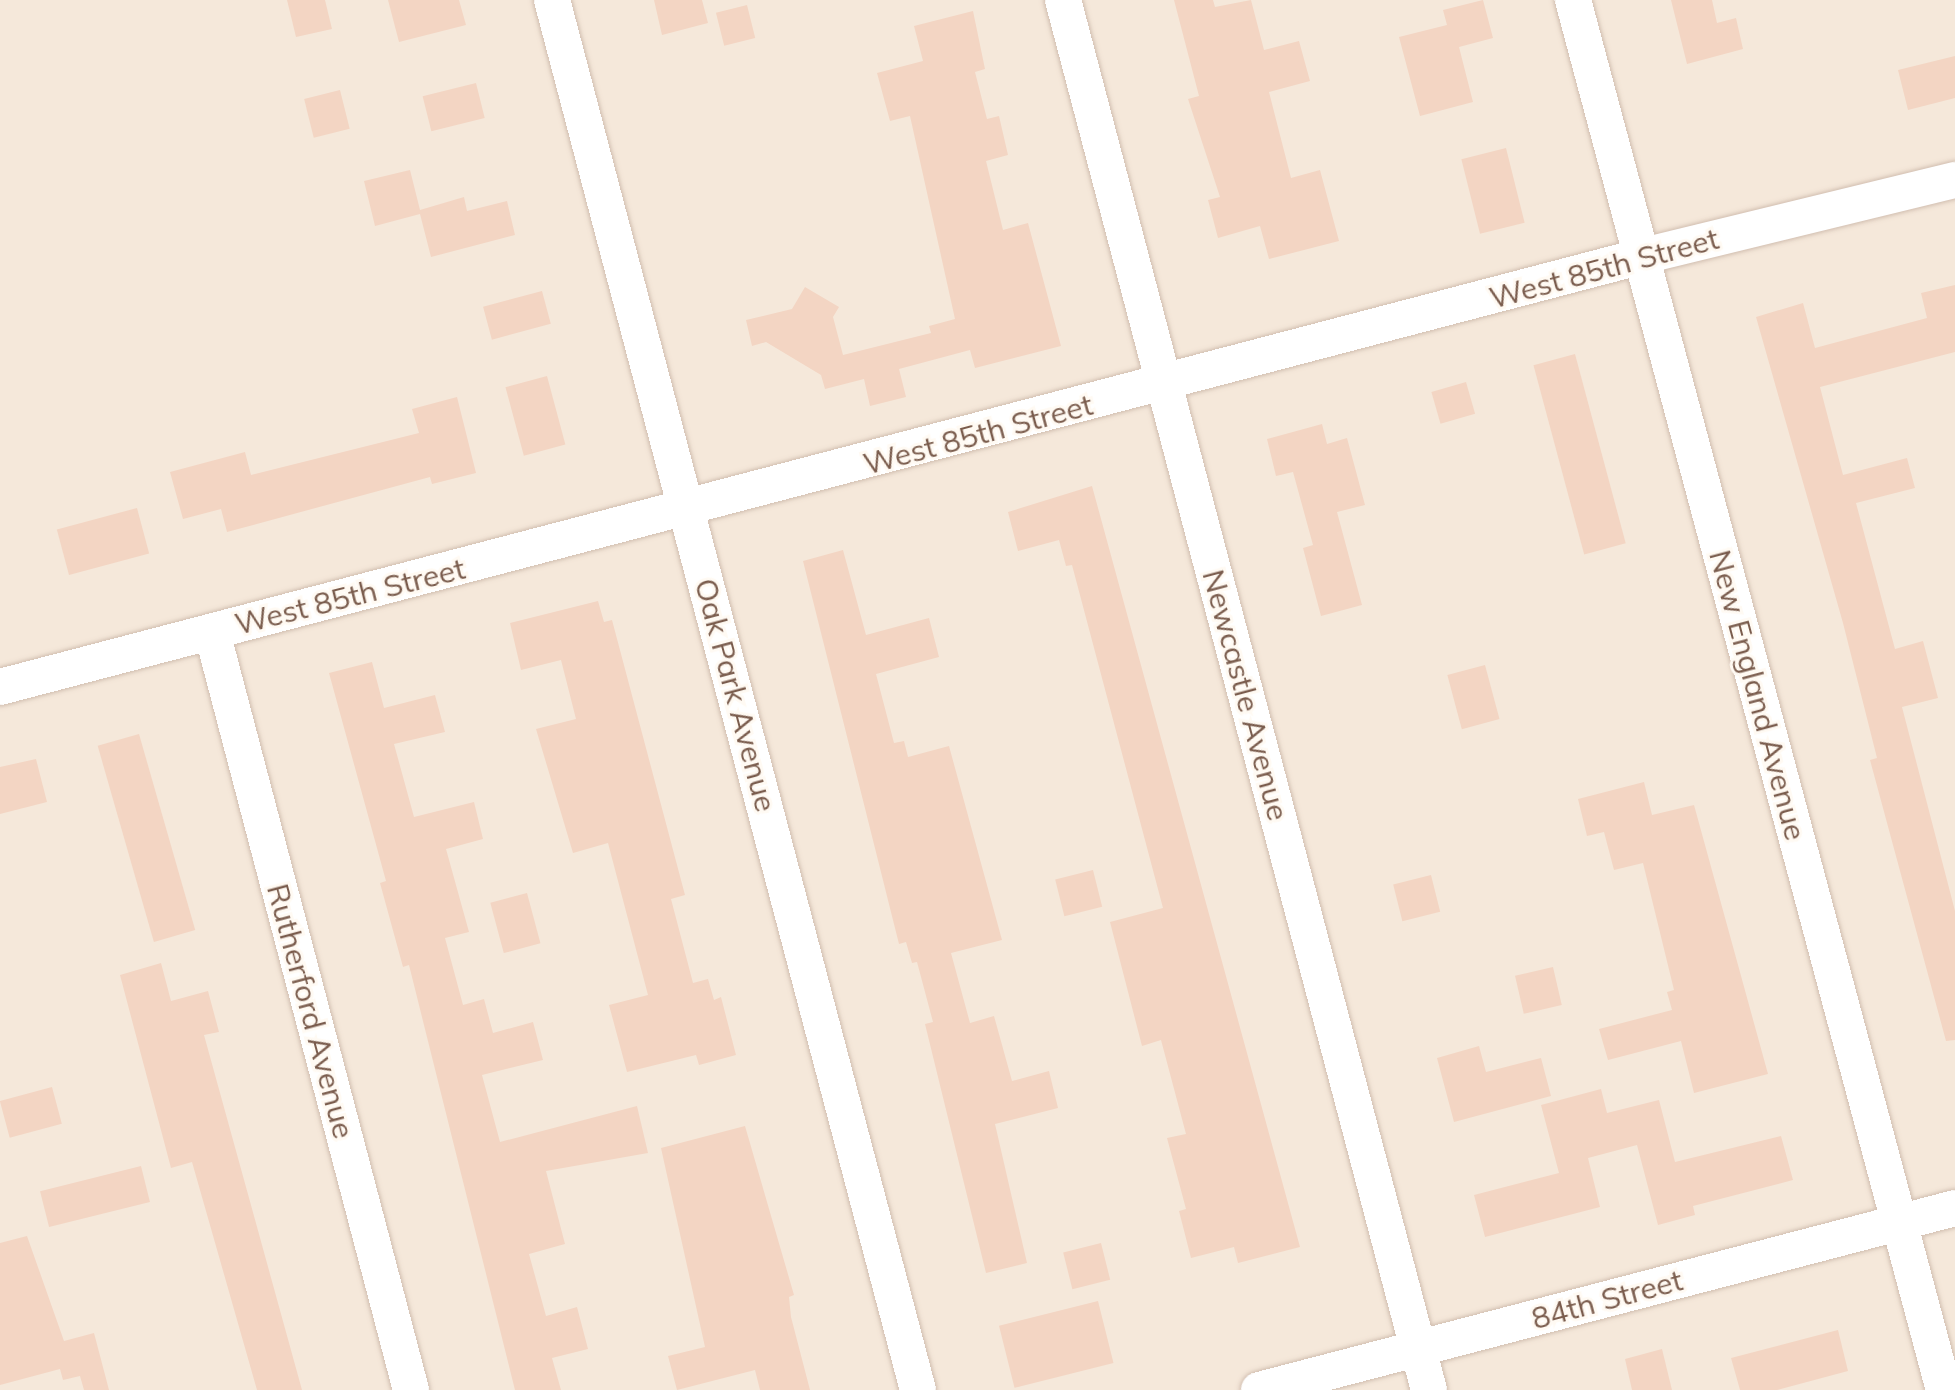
<!DOCTYPE html>
<style>
body{margin:0}
#map{position:relative;width:1955px;height:1390px;overflow:hidden;background:#fdf6ec;font-family:Mulish,sans-serif}
div>[style]{position:absolute}
.residential>*{inset:0;background:#f5e8da;transform-origin:0 0}
.building>*{inset:0;background:#f3d5c3;transform-origin:0 0}
.roads{filter:drop-shadow(0 0 2px #d1beb0) drop-shadow(0 0 2px #d1beb0)}
.minor>*{height:36px;margin:-18px;padding:0 18px;transform-origin:18px;border-radius:18px;background:#fff}
span{translate:-50% -50%;white-space:nowrap;text-align:center;line-height:1.15;-webkit-text-stroke:6px #fffaf3;paint-order:stroke}
.street-label{font-size:30px;color:#7a5c4d}
</style>
<div id="map">
<div class="residential">
<div style="left:0;top:0;width:1955px;height:1390px"></div>
</div>
<div class="building">
<div style="clip-path:polygon(287px 0,325px 0,332px 29px,296px 37px)"></div>
<div style="clip-path:polygon(388px 0,459px 0,466px 25px,399px 42px)"></div>
<div style="clip-path:polygon(654px 0,702px 0,708px 23px,662px 35px)"></div>
<div style="clip-path:polygon(1174px 0,1213px 0,1215px 7px,1251px 0,1264px 50px,1299px 41px,1310px 81px,1269px 92px,1291px 178px,1320px 170px,1339px 241px,1269px 259px,1260px 226px,1218px 238px,1208px 200px,1220px 197px,1188px 99px,1199px 96px)"></div>
<div style="clip-path:polygon(1483px 0,1493px 38px,1459px 47px,1473px 102px,1420px 116px,1399px 37px,1447px 25px,1443px 10px)"></div>
<div style="clip-path:polygon(1671px 0,1712px 0,1717px 23px,1736px 18px,1743px 49px,1687px 64px)"></div>
<div style="left:747px;top:5px;width:34px;height:32px;rotate:76deg"></div>
<div style="clip-path:polygon(973px 11px,985px 69px,975px 72px,987px 119px,999px 116px,1008px 155px,986px 161px,1003px 230px,1028px 223px,1061px 346px,975px 368px,970px 350px,899px 369px,906px 397px,870px 406px,864px 379px,825px 389px,821px 375px,766px 342px,752px 346px,746px 320px,792px 309px,805px 287px,839px 307px,833px 317px,843px 355px,931px 333px,929px 326px,955px 319px,910px 116px,890px 121px,877px 73px,923px 61px,914px 26px)"></div>
<div style="clip-path:polygon(1955px 56px,1955px 98px,1908px 110px,1898px 70px)"></div>
<div style="left:476px;top:83px;width:36px;height:55px;rotate:76deg"></div>
<div style="left:340px;top:90px;width:40px;height:37px;rotate:76deg"></div>
<div style="left:1506px;top:148px;width:77px;height:46px;rotate:76deg"></div>
<div style="clip-path:polygon(410px 170px,420px 210px,464px 197px,467px 211px,507px 201px,515px 235px,431px 257px,420px 214px,375px 226px,364px 181px)"></div>
<div style="clip-path:polygon(1955px 285px,1955px 352px,1820px 387px,1843px 475px,1907px 458px,1915px 488px,1856px 503px,1895px 649px,1923px 641px,1938px 698px,1902px 707px,1955px 911px,1955px 1040px,1946px 1041px,1870px 760px,1877px 758px,1843px 623px,1756px 317px,1803px 303px,1815px 348px,1927px 318px,1921px 293px)"></div>
<div style="left:542px;top:291px;width:34px;height:61px;rotate:75deg"></div>
<div style="left:1575px;top:354px;width:196px;height:43px;rotate:75deg"></div>
<div style="left:547px;top:376px;width:71px;height:43px;rotate:75deg"></div>
<div style="left:1466px;top:382px;width:33px;height:36px;rotate:74deg"></div>
<div style="clip-path:polygon(457px 397px,476px 473px,432px 484px,430px 477px,227px 532px,221px 509px,183px 519px,170px 472px,245px 452px,251px 475px,419px 433px,412px 409px)"></div>
<div style="clip-path:polygon(1322px 424px,1327px 444px,1347px 438px,1365px 505px,1337px 512px,1362px 605px,1321px 616px,1303px 548px,1313px 545px,1293px 472px,1276px 476px,1267px 439px)"></div>
<div style="clip-path:polygon(1092px 486px,1300px 1247px,1238px 1263px,1234px 1247px,1191px 1258px,1179px 1211px,1186px 1209px,1167px 1138px,1186px 1134px,1161px 1040px,1142px 1046px,1110px 922px,1163px 908px,1072px 565px,1066px 566px,1059px 540px,1018px 551px,1008px 512px)"></div>
<div style="left:137px;top:508px;width:47px;height:83px;rotate:75deg"></div>
<div style="clip-path:polygon(843px 550px,866px 635px,929px 618px,939px 657px,876px 674px,894px 743px,904px 741px,908px 757px,949px 746px,1002px 940px,951px 953px,970px 1023px,994px 1016px,1012px 1081px,1049px 1071px,1058px 1108px,995px 1124px,1027px 1263px,986px 1273px,925px 1024px,933px 1022px,917px 962px,912px 963px,906px 942px,899px 944px,803px 561px)"></div>
<div style="clip-path:polygon(598px 601px,604px 622px,612px 620px,685px 895px,671px 899px,693px 983px,708px 979px,714px 1000px,721px 997px,736px 1055px,699px 1065px,696px 1055px,627px 1072px,609px 1005px,648px 995px,608px 843px,573px 853px,536px 729px,576px 719px,561px 660px,521px 670px,510px 623px)"></div>
<div style="clip-path:polygon(372px 662px,384px 708px,435px 695px,445px 732px,394px 744px,414px 817px,474px 802px,483px 839px,446px 849px,469px 932px,445px 938px,463px 1005px,484px 999px,493px 1033px,533px 1022px,543px 1060px,482px 1075px,500px 1142px,637px 1106px,648px 1153px,546px 1171px,565px 1244px,529px 1254px,546px 1316px,577px 1307px,588px 1349px,552px 1358px,561px 1390px,515px 1390px,409px 965px,403px 967px,380px 883px,386px 881px,329px 673px)"></div>
<div style="left:1485px;top:665px;width:56px;height:39px;rotate:75deg"></div>
<div style="left:139px;top:734px;width:204px;height:43px;rotate:74deg"></div>
<div style="clip-path:polygon(36px 759px,47px 802px,0 814px,0 767px)"></div>
<div style="clip-path:polygon(1644px 782px,1652px 815px,1694px 805px,1768px 1074px,1694px 1093px,1681px 1041px,1608px 1060px,1599px 1029px,1672px 1010px,1667px 992px,1674px 990px,1643px 863px,1614px 870px,1604px 832px,1587px 836px,1578px 799px)"></div>
<div style="left:1093px;top:870px;width:38px;height:39px;rotate:76deg"></div>
<div style="left:1431px;top:875px;width:38px;height:39px;rotate:76deg"></div>
<div style="left:527px;top:893px;width:52px;height:38px;rotate:75deg"></div>
<div style="clip-path:polygon(161px 963px,171px 1001px,208px 991px,219px 1032px,204px 1035px,302px 1390px,257px 1390px,192px 1162px,171px 1168px,120px 975px)"></div>
<div style="left:1553px;top:967px;width:39px;height:39px;rotate:77deg"></div>
<div style="clip-path:polygon(1479px 1046px,1486px 1072px,1541px 1058px,1551px 1096px,1454px 1122px,1437px 1058px)"></div>
<div style="left:52px;top:1087px;width:38px;height:54px;rotate:75deg"></div>
<div style="clip-path:polygon(1601px 1089px,1607px 1113px,1659px 1100px,1675px 1162px,1781px 1136px,1793px 1180px,1693px 1206px,1695px 1215px,1658px 1225px,1637px 1145px,1588px 1158px,1600px 1207px,1485px 1237px,1474px 1195px,1559px 1173px,1541px 1105px)"></div>
<div style="clip-path:polygon(745px 1126px,794px 1295px,789px 1297px,791px 1317px,810px 1390px,760px 1390px,755px 1370px,677px 1390px,668px 1356px,705px 1347px,661px 1148px)"></div>
<div style="left:141px;top:1166px;width:37px;height:104px;rotate:76deg"></div>
<div style="clip-path:polygon(27px 1236px,64px 1341px,94px 1333px,109px 1390px,84px 1390px,80px 1376px,63px 1380px,60px 1369px,0 1385px,0 1243px)"></div>
<div style="left:1101px;top:1243px;width:38px;height:39px;rotate:76deg"></div>
<div style="left:1098px;top:1301px;width:64px;height:102px;rotate:76deg"></div>
<div style="clip-path:polygon(1838px 1330px,1848px 1371px,1777px 1390px,1740px 1390px,1731px 1358px)"></div>
<div style="clip-path:polygon(1662px 1349px,1672px 1390px,1632px 1390px,1625px 1359px)"></div>
</div>
<div class="roads">
<div class="minor">
<div style="left:552px;top:0;width:1437px;rotate:75.25deg"></div>
<div style="left:1063px;top:0;width:1437px;rotate:75.25deg"></div>
<div style="left:1573px;top:0;width:1439px;rotate:75.06deg"></div>
<div style="left:212px;top:632px;width:784px;rotate:75.29deg"></div>
<div style="left:0;top:687px;width:1694px;rotate:-14.7deg"></div>
<div style="left:1639px;top:257px;width:325px;rotate:-13.7deg"></div>
<div style="left:1259px;top:1390px;width:719px;rotate:-14.65deg"></div>
</div>
</div>
<div class="street-label">
<span style="left:1604px;top:268px;rotate:-15deg">West 85th Street</span>
<span style="left:978px;top:434px;rotate:-15deg">West 85th Street</span>
<span style="left:350px;top:596px;rotate:-14deg">West 85th Street</span>
<span style="left:736px;top:695px;rotate:75deg">Oak Park Avenue</span>
<span style="left:1246px;top:695px;rotate:75deg">Newcastle Avenue</span>
<span style="left:1758px;top:695px;rotate:75deg">New England Avenue</span>
<span style="left:311px;top:1011px;rotate:75deg">Rutherford Avenue</span>
<span style="left:1607px;top:1299px;rotate:-15deg">84th Street</span>
</div>
</div>
